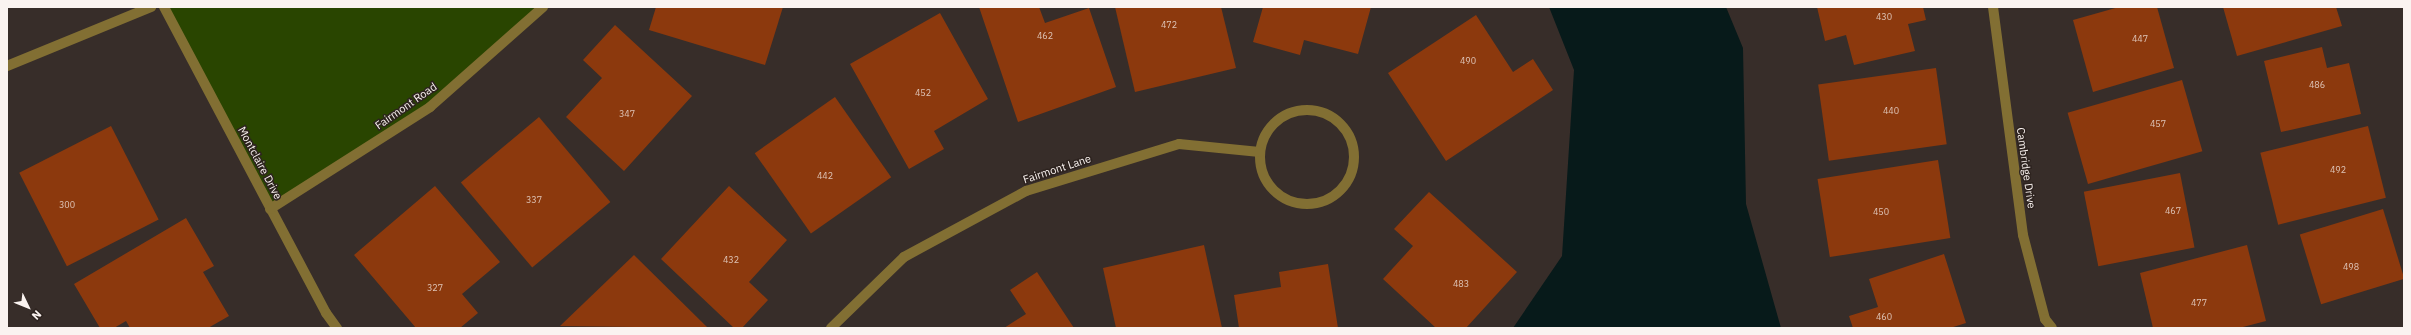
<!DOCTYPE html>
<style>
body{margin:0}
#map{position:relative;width:2411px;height:335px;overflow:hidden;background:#372d29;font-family:"IBM Plex Sans",sans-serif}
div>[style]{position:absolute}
.green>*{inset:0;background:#294500}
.water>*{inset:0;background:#071a1a}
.building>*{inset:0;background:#8c390d;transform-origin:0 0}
.minor>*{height:10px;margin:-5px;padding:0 5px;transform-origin:5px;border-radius:5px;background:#826f33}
.minor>.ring{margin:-5px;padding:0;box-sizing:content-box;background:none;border:10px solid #826f33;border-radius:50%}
span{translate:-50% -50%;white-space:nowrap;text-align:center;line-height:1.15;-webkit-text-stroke:3px #2d231f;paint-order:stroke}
.number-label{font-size:9px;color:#dec4b7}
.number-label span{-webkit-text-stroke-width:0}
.street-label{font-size:11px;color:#faf3f0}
.frame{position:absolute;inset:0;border:8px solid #faf3f0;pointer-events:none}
.north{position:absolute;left:8px;top:287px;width:40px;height:40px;-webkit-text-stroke:3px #2d231f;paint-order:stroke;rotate:133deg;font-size:11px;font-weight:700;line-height:16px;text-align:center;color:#faf3f0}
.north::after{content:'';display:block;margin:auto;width:14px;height:18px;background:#faf3f0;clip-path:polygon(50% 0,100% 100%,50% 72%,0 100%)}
</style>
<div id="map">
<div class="green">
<div style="clip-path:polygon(164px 7px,543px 7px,430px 107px,270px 209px)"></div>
</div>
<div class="water">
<div style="clip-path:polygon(1549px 7px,1726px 7px,1743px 48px,1746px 204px,1781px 328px,1513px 328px,1562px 256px,1574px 70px)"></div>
</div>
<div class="building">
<div style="clip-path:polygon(656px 7px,783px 7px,765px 65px,649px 30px)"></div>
<div style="clip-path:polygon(979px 7px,1039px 7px,1045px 23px,1089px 8px,1116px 87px,1018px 122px)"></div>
<div style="clip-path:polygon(1115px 7px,1221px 7px,1236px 68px,1135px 92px)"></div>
<div style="clip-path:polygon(1263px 7px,1371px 7px,1358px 54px,1304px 40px,1300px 55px,1253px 42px)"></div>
<div style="clip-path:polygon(1817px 7px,1923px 7px,1926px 20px,1908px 24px,1915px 51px,1854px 65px,1846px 35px,1825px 41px)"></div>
<div style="clip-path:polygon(2119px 7px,2157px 7px,2174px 68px,2093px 92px,2073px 20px)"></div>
<div style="clip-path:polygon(2223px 7px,2336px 7px,2342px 26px,2237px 56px)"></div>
<div style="clip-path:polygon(940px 13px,988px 99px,934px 131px,944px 149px,909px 169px,850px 64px)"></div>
<div style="clip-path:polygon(1476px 15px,1513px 72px,1533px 59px,1553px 90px,1446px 161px,1388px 73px)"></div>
<div style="clip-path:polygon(615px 25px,692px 96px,624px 171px,566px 117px,602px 78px,583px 60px)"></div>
<div style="clip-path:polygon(2322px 47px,2327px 68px,2349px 63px,2361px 114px,2281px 132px,2264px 61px)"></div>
<div style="left:1936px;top:68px;width:77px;height:119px;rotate:82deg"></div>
<div style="left:2182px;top:80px;width:74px;height:119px;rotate:74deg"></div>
<div style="left:835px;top:97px;width:98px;height:98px;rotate:55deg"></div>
<div style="left:539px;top:117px;width:111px;height:102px;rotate:50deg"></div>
<div style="left:111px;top:126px;width:105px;height:103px;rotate:63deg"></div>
<div style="left:2368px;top:126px;width:74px;height:111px;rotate:76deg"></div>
<div style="left:1938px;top:160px;width:79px;height:122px;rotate:81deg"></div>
<div style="left:2180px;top:173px;width:76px;height:98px;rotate:79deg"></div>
<div style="clip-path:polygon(435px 186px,500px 262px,462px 294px,478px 313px,460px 328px,416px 328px,354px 255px)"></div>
<div style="clip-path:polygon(729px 186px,787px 240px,749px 282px,768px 300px,742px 328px,734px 328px,661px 259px)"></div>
<div style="clip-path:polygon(1429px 192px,1517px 272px,1466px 328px,1436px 328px,1383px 279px,1413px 246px,1394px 229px)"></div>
<div style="left:2383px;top:209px;width:73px;height:87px;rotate:73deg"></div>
<div style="clip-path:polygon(186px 218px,214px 266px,203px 272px,229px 316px,208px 328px,130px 328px,126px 321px,114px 328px,100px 328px,74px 284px)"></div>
<div style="clip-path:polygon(1204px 245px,1222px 328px,1116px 328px,1103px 268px)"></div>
<div style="clip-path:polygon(2247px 245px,2266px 321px,2239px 328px,2153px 328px,2140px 273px)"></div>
<div style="clip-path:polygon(1944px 254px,1966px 323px,1950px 328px,1853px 328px,1849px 316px,1878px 307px,1869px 279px)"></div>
<div style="clip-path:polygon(634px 255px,708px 328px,560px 326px)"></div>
<div style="clip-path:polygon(1328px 264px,1338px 328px,1239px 328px,1234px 295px,1281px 287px,1279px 272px)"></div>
<div style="clip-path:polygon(1037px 272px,1074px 328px,1004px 328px,1026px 314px,1010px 290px)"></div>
</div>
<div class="minor">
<div style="left:164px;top:7px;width:346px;rotate:62.1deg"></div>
<div style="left:326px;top:313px;width:19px;rotate:54deg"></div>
<div style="left:1993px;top:7px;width:230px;rotate:82.5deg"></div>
<div style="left:2023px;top:235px;width:87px;rotate:75.3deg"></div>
<div style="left:2045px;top:319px;width:11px;rotate:52deg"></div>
<div style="left:7px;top:66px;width:156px;rotate:-22.3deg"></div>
<div class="ring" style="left:1260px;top:110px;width:84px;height:84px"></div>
<div style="left:270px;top:209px;width:190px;rotate:-32.5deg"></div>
<div style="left:430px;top:107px;width:151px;rotate:-41.5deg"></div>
<div style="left:831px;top:328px;width:102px;rotate:-44.2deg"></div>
<div style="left:904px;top:257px;width:139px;rotate:-28.4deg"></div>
<div style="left:1026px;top:191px;width:160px;rotate:-17.1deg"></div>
<div style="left:1179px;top:144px;width:81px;rotate:5.6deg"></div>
</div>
<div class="number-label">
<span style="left:1884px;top:17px">430</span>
<span style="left:1169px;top:25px">472</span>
<span style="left:1045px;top:36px">462</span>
<span style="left:2140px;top:39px">447</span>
<span style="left:1468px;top:61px">490</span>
<span style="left:2317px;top:85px">486</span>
<span style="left:923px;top:93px">452</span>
<span style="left:1891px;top:111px">440</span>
<span style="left:627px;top:114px">347</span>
<span style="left:2158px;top:124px">457</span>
<span style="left:2338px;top:170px">492</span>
<span style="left:825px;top:176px">442</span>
<span style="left:534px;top:200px">337</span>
<span style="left:67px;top:205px">300</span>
<span style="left:2173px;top:211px">467</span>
<span style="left:1881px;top:212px">450</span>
<span style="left:731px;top:260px">432</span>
<span style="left:2351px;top:267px">498</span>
<span style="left:1461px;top:284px">483</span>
<span style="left:435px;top:288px">327</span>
<span style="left:2199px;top:303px">477</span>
<span style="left:1884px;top:317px">460</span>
</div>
<div class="street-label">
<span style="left:406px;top:106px;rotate:-35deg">Fairmont Road</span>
<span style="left:260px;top:163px;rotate:62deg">Montclaire Drive</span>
<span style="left:2026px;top:168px;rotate:82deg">Cambridge Drive</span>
<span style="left:1057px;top:169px;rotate:-18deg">Fairmont Lane</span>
</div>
<div class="frame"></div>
<div class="north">N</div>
</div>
